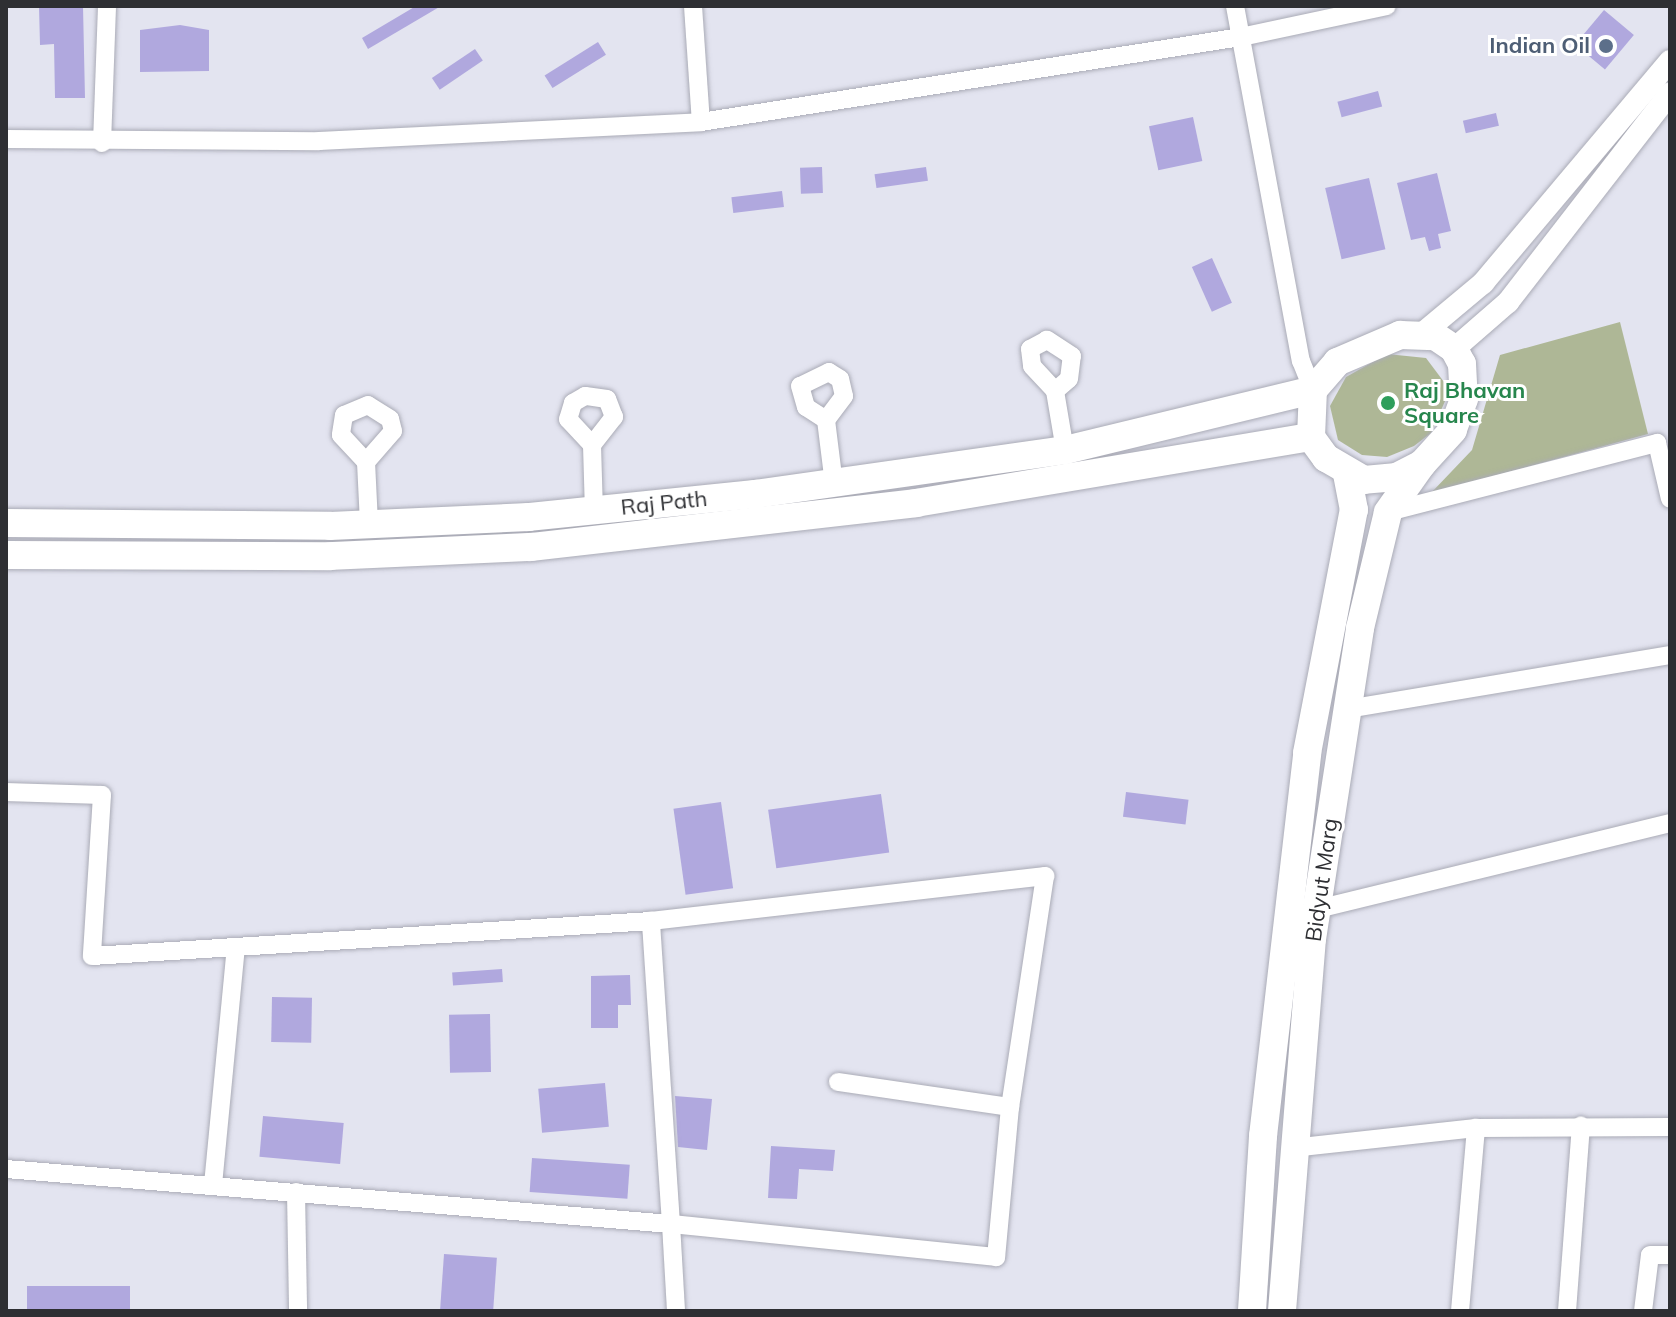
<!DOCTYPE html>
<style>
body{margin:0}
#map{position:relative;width:1676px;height:1317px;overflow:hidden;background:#e3e4f0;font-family:Mulish,sans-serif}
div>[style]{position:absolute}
.green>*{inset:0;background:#aeb796}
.building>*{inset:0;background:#b0a8de;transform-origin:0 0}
.roads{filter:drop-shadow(0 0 2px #aaabb6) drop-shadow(0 0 2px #aaabb6)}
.minor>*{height:18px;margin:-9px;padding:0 9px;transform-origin:9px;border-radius:9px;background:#fff}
.tertiary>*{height:22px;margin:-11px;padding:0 11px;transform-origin:11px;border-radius:11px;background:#fff}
.primary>*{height:28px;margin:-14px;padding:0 14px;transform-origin:14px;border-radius:14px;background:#fff}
.dots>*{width:22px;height:22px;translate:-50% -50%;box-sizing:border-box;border:4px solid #fff;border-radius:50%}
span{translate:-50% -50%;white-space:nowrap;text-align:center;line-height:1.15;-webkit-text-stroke:6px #fff;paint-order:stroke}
.service-label{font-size:22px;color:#4e5e75;font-weight:700}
.right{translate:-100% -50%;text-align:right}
.leisure-label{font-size:22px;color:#27864d;font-weight:700}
.left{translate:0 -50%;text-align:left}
.street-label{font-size:22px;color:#2e2f33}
.frame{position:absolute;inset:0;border:8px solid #2e2f33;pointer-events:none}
</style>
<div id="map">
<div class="green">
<div style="clip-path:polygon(1620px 322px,1648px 434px,1431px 493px,1472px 450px,1500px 355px)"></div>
<div style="clip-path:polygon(1387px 354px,1426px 358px,1444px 382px,1446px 399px,1431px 433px,1414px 446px,1387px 457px,1362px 455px,1338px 440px,1330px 406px,1346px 377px)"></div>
</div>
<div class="building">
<div style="clip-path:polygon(39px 6px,83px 6px,85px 98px,55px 98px,54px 44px,40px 45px)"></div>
<div style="clip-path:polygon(416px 6px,441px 6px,368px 49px,362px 38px)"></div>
<div style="left:1604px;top:10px;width:39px;height:45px;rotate:40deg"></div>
<div style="clip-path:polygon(180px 25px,209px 30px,209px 71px,140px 72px,140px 30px)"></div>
<div style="left:598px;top:42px;width:15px;height:63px;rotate:58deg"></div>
<div style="left:475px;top:49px;width:14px;height:52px;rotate:56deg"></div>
<div style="left:1378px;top:91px;width:16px;height:42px;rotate:75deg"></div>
<div style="left:1496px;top:113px;width:13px;height:34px;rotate:77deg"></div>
<div style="left:1193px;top:117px;width:45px;height:45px;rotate:78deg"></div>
<div style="left:822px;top:167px;width:26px;height:22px;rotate:88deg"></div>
<div style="left:926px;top:167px;width:14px;height:52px;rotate:82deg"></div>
<div style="clip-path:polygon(1437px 173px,1451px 231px,1438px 234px,1441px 248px,1429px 251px,1425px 237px,1411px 240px,1397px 183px)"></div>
<div style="left:1369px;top:178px;width:73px;height:45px;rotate:77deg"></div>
<div style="left:782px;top:191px;width:16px;height:51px;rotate:83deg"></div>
<div style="left:1212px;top:258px;width:49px;height:22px;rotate:66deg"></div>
<div style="left:1126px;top:792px;width:63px;height:25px;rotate:7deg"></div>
<div style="left:881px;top:794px;width:59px;height:114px;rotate:82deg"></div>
<div style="left:721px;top:802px;width:87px;height:48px;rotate:82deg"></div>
<div style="left:502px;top:969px;width:13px;height:50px;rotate:86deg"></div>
<div style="clip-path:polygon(630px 975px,631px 1005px,618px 1005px,618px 1028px,591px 1028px,591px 976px)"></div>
<div style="left:272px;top:997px;width:40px;height:45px;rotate:1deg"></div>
<div style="left:490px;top:1014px;width:58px;height:41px;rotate:89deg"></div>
<div style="left:605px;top:1083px;width:44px;height:67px;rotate:85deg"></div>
<div style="clip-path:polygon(675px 1096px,712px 1099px,707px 1150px,678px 1147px)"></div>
<div style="left:263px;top:1116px;width:81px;height:41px;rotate:5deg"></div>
<div style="clip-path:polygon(771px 1146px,835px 1150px,833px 1171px,799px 1169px,797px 1199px,768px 1198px)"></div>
<div style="left:532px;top:1158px;width:98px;height:34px;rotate:4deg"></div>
<div style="left:444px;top:1254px;width:53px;height:57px;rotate:4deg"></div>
<div style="left:130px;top:1286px;width:25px;height:103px;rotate:90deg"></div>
</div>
<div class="roads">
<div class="minor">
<div style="left:693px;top:6px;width:116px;rotate:86.1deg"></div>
<div style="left:1235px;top:6px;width:361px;rotate:79.5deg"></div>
<div style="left:1301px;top:361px;width:31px;rotate:68deg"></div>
<div style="left:6px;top:139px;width:313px;rotate:0.4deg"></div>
<div style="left:319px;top:141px;width:382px;rotate:-2.8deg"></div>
<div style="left:701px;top:122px;width:547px;rotate:-8.95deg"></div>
<div style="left:1241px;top:37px;width:149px;rotate:-12deg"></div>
<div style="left:102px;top:143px;width:137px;rotate:-87.9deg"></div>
<div style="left:1055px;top:391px;width:18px;rotate:-41deg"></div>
<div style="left:1069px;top:379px;width:23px;rotate:-83deg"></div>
<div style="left:1072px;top:356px;width:30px;rotate:-147deg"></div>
<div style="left:1047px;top:340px;width:19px;rotate:152deg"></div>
<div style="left:1030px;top:349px;width:17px;rotate:83deg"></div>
<div style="left:1032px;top:366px;width:34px;rotate:47deg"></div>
<div style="left:1055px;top:391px;width:60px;rotate:80.4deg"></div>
<div style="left:826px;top:420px;width:30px;rotate:-53deg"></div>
<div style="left:844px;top:396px;width:17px;rotate:-103deg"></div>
<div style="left:840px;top:379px;width:13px;rotate:-148deg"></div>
<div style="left:829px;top:372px;width:32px;rotate:154deg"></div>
<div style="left:800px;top:386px;width:22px;rotate:74deg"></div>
<div style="left:806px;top:407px;width:24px;rotate:33deg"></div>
<div style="left:826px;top:420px;width:64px;rotate:82.9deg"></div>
<div style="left:592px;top:445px;width:36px;rotate:-52deg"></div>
<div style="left:614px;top:417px;width:19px;rotate:-111deg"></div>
<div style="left:607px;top:399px;width:22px;rotate:-172deg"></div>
<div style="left:585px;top:396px;width:14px;rotate:150deg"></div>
<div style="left:573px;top:403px;width:17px;rotate:107deg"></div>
<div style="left:568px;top:419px;width:35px;rotate:47deg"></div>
<div style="left:592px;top:445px;width:66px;rotate:88.3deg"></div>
<div style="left:366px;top:462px;width:41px;rotate:-48.9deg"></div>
<div style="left:393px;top:431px;width:12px;rotate:-104deg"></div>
<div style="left:390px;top:419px;width:26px;rotate:-148deg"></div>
<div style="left:368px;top:405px;width:26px;rotate:157deg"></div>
<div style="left:344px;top:415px;width:20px;rotate:99deg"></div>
<div style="left:341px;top:435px;width:37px;rotate:47deg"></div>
<div style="left:366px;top:462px;width:62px;rotate:87.2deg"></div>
<div style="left:1388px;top:512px;width:278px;rotate:-14.4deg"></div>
<div style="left:1657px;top:443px;width:57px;rotate:76.9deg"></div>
<div style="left:1348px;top:709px;width:326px;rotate:-9.5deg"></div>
<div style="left:6px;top:792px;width:96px;rotate:1.8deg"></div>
<div style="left:102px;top:795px;width:161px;rotate:93.6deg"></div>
<div style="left:92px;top:956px;width:560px;rotate:-3.58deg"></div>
<div style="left:651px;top:921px;width:397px;rotate:-6.5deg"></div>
<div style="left:1045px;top:876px;width:234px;rotate:98.6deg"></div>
<div style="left:1010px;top:1107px;width:151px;rotate:95.3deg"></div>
<div style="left:996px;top:1257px;width:327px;rotate:-174.2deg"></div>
<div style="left:671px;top:1224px;width:87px;rotate:86.7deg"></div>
<div style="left:1317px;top:909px;width:363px;rotate:-13.7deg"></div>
<div style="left:838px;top:1082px;width:174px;rotate:8.3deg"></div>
<div style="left:1292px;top:1148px;width:185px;rotate:-6.2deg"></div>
<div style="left:1476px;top:1128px;width:194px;rotate:-0.3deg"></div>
<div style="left:6px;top:1169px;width:667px;rotate:4.73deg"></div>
<div style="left:671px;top:1224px;width:304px;rotate:-93.8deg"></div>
<div style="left:213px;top:1185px;width:238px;rotate:-84.5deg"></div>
<div style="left:296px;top:1192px;width:119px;rotate:89deg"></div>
<div style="left:1460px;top:1311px;width:184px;rotate:-85deg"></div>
<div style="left:1567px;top:1311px;width:186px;rotate:-85.7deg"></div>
<div style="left:1643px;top:1311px;width:56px;rotate:-82.9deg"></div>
<div style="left:1650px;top:1255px;width:20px"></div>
</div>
<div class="tertiary">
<div style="left:1422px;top:334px;width:80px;rotate:-39.9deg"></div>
<div style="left:1483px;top:283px;width:290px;rotate:-49.9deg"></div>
<div style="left:1454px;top:349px;width:72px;rotate:-41deg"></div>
<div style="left:1508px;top:302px;width:264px;rotate:-52.2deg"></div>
</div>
<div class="primary">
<div style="left:1400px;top:335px;width:35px;rotate:2deg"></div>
<div style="left:1435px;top:336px;width:23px;rotate:34deg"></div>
<div style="left:1454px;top:349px;width:17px;rotate:62deg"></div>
<div style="left:1462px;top:364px;width:35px;rotate:87deg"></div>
<div style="left:1464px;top:399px;width:33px;rotate:110deg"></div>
<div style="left:1453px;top:430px;width:46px;rotate:132.4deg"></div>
<div style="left:1422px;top:464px;width:28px;rotate:153deg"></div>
<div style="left:1397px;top:477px;width:33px;rotate:175deg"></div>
<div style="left:1364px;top:480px;width:44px;rotate:-149.9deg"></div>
<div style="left:1326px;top:458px;width:26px;rotate:-126deg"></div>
<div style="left:1311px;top:437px;width:47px;rotate:-87.6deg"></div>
<div style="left:1313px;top:390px;width:37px;rotate:-49deg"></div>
<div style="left:1337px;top:362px;width:69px;rotate:-23.2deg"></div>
<div style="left:6px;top:523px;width:324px;rotate:0.5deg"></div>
<div style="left:330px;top:526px;width:199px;rotate:-2.6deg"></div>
<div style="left:529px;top:517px;width:228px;rotate:-5.8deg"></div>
<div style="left:756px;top:494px;width:312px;rotate:-8.1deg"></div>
<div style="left:1065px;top:450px;width:255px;rotate:-13.6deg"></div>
<div style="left:6px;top:555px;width:325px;rotate:0.2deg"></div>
<div style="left:331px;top:556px;width:200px;rotate:-2.6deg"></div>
<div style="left:531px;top:547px;width:388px;rotate:-6.5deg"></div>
<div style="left:916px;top:503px;width:400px;rotate:-9.5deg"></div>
<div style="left:1252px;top:1311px;width:175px;rotate:-86.4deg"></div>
<div style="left:1263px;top:1136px;width:386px;rotate:-83.4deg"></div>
<div style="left:1307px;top:753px;width:248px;rotate:-79.1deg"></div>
<div style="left:1354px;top:510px;width:37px;rotate:-101deg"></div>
<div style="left:1282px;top:1311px;width:373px;rotate:-85.4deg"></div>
<div style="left:1312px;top:939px;width:315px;rotate:-81.2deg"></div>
<div style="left:1360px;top:628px;width:119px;rotate:-76.4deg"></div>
<div style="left:1388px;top:512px;width:59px;rotate:-54.7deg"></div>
</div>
</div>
<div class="dots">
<div style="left:1606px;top:46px;background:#5c6f8a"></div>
<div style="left:1388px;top:403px;background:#2e9e5b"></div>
</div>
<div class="service-label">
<span class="right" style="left:1590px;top:46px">Indian Oil</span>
</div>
<div class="leisure-label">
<span class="left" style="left:1404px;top:403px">Raj Bhavan<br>Square</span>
</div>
<div class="street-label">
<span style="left:664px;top:503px;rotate:-6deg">Raj Path</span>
<span style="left:1322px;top:880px;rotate:-82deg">Bidyut Marg</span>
</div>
<div class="frame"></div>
</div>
